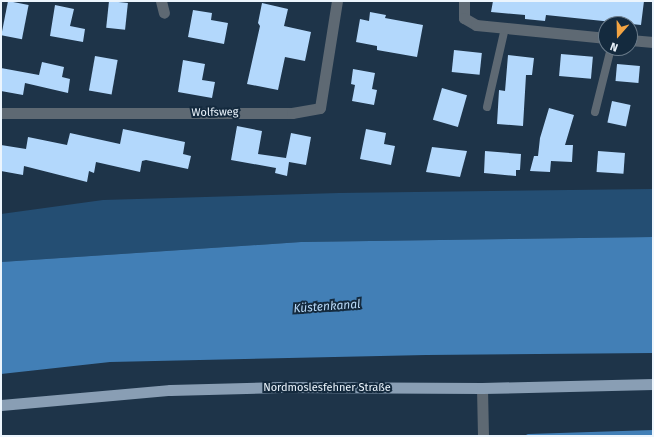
<!DOCTYPE html>
<meta charset="utf-8">
<style>
body{margin:0}
#map{position:relative;width:654px;height:437px;overflow:hidden;background:#1e3449;font-family:"Fira Sans",sans-serif}
div>[style]{position:absolute}
.green>*{inset:0;background:#244e73}
.water>*{inset:0;background:#427fb6}
.stream>*{height:4.5px;margin:-2.25px;padding:0 2.25px;transform-origin:2.25px;border-radius:2.25px;background:#427fb6}
.building>*{inset:0;background:#b3d8fc;transform-origin:0 0}
.service>*{height:8px;margin:-4px;padding:0 4px;transform-origin:4px;border-radius:4px;background:#5e6973}
.minor>*{height:11px;margin:-5.5px;padding:0 5.5px;transform-origin:5.5px;border-radius:5.5px;background:#5e6973}
.primary>*{height:11px;margin:-5.5px;padding:0 5.5px;transform-origin:5.5px;border-radius:5.5px;background:#899eb4}
span{translate:-50% -50%;white-space:nowrap;text-align:center;line-height:1.15;-webkit-text-stroke:4px #142a3e;paint-order:stroke}
.street-label{font-size:11px;color:#ecf5fd}
.water-label{font-size:12px;color:#b8d8f6;font-style:italic}
.frame{position:absolute;inset:0;border:2px solid #ecf5fd;pointer-events:none}
.north{position:absolute;left:598px;top:16px;width:40px;height:40px;box-sizing:border-box;background:#142a3e;border:1px solid #6a7b8a;border-radius:50%;rotate:200deg;font-size:11px;font-weight:700;line-height:16px;text-align:center;color:#ecf5fd}
.north::after{content:'';display:block;margin:auto;width:14px;height:18px;background:#f3a443;clip-path:polygon(50% 0,100% 100%,50% 72%,0 100%)}
</style>
<div id="map">
<div class="green">
<div style="clip-path:polygon(653px 189px,653px 237px,301px 242px,1px 262px,1px 214px,103px 200px,339px 193px)"></div>
</div>
<div class="water">
<div style="clip-path:polygon(653px 237px,653px 353px,426px 355px,110px 362px,1px 374px,1px 262px,301px 242px)"></div>
</div>
<div class="stream">
<div style="left:528px;top:436px;width:125px;rotate:-1.8deg"></div>
</div>
<div class="building">
<div style="left:8px;top:1px;width:21px;height:35px;rotate:11deg"></div>
<div style="left:109px;top:1px;width:19px;height:27px;rotate:6deg"></div>
<div style="clip-path:polygon(493px 1px,644px 1px,641px 25px,546px 15px,545px 21px,525px 19px,525px 15px,491px 12px)"></div>
<div style="clip-path:polygon(262px 3px,288px 9px,284px 26px,311px 32px,305px 61px,285px 57px,278px 90px,247px 84px,260px 26px,258px 23px)"></div>
<div style="clip-path:polygon(55px 5px,74px 9px,70px 26px,85px 29px,83px 42px,50px 36px)"></div>
<div style="clip-path:polygon(193px 10px,212px 13px,211px 20px,228px 23px,224px 44px,188px 37px)"></div>
<div style="clip-path:polygon(370px 12px,386px 15px,385px 18px,423px 25px,417px 57px,377px 50px,377px 46px,356px 42px,360px 19px,369px 21px)"></div>
<div style="left:454px;top:50px;width:28px;height:22px;rotate:6deg"></div>
<div style="left:561px;top:54px;width:32px;height:22px;rotate:5deg"></div>
<div style="clip-path:polygon(508px 55px,534px 58px,532px 75px,526px 75px,523px 126px,497px 124px,499px 90px,505px 91px)"></div>
<div style="left:95px;top:56px;width:23px;height:35px;rotate:10deg"></div>
<div style="clip-path:polygon(183px 60px,205px 64px,202px 80px,215px 82px,212px 98px,178px 92px)"></div>
<div style="clip-path:polygon(42px 62px,64px 67px,62px 77px,70px 79px,68px 93px,25px 83px,23px 95px,1px 91px,1px 68px,39px 75px)"></div>
<div style="left:617px;top:64px;width:23px;height:17px;rotate:5deg"></div>
<div style="clip-path:polygon(353px 69px,375px 73px,372px 89px,377px 90px,374px 105px,352px 101px,355px 85px,351px 84px)"></div>
<div style="left:442px;top:88px;width:26px;height:33px;rotate:16deg"></div>
<div style="left:612px;top:101px;width:19px;height:22px;rotate:12deg"></div>
<div style="clip-path:polygon(549px 108px,574px 115px,565px 145px,573px 145px,572px 162px,551px 161px,550px 172px,530px 171px,534px 156px,538px 156px,540px 138px)"></div>
<div style="clip-path:polygon(237px 126px,262px 131px,258px 154px,286px 158px,291px 133px,311px 137px,306px 165px,289px 162px,287px 176px,275px 173px,276px 168px,231px 160px)"></div>
<div style="clip-path:polygon(123px 129px,185px 142px,183px 154px,191px 156px,188px 169px,146px 160px,142px 161px,140px 172px,96px 162px,94px 173px,89px 171px,87px 182px,24px 166px,23px 175px,1px 171px,1px 145px,26px 149px,28px 137px,67px 145px,70px 133px,120px 144px)"></div>
<div style="clip-path:polygon(366px 129px,386px 133px,384px 144px,395px 146px,391px 165px,360px 159px)"></div>
<div style="clip-path:polygon(432px 147px,467px 151px,460px 177px,426px 172px)"></div>
<div style="clip-path:polygon(485px 151px,521px 154px,520px 170px,516px 170px,516px 176px,484px 173px)"></div>
<div style="left:598px;top:151px;width:27px;height:21px;rotate:4deg"></div>
</div>
<div class="service">
<div style="left:487px;top:107px;width:81px;rotate:-77.2deg"></div>
<div style="left:595px;top:112px;width:66px;rotate:-76deg"></div>
</div>
<div class="minor">
<div style="left:161px;top:1px;width:12px;rotate:76deg"></div>
<div style="left:464px;top:1px;width:17px;rotate:90deg"></div>
<div style="left:464px;top:18px;width:14px;rotate:30deg"></div>
<div style="left:476px;top:25px;width:131px;rotate:5.7deg"></div>
<div style="left:630px;top:40px;width:23px;rotate:5deg"></div>
<div style="left:1px;top:113px;width:291px"></div>
<div style="left:292px;top:113px;width:28px;rotate:-10deg"></div>
<div style="left:320px;top:108px;width:108px;rotate:-81deg"></div>
<div style="left:482px;top:388px;width:48px;rotate:88.8deg"></div>
</div>
<div class="primary">
<div style="left:1px;top:405px;width:170px;rotate:-5.1deg"></div>
<div style="left:170px;top:390px;width:111px;rotate:-1.5deg"></div>
<div style="left:281px;top:387px;width:201px;rotate:0.3deg"></div>
<div style="left:482px;top:388px;width:171px;rotate:-1.3deg"></div>
</div>
<div class="street-label">
<span style="left:215px;top:113px;rotate:-1deg">Wolfsweg</span>
<span style="left:327px;top:388px">Nordmoslesfehner Straße</span>
</div>
<div class="water-label">
<span style="left:327px;top:307px;rotate:-4deg">Küstenkanal</span>
</div>
<div class="frame"></div>
<div class="north">N</div>
</div>
